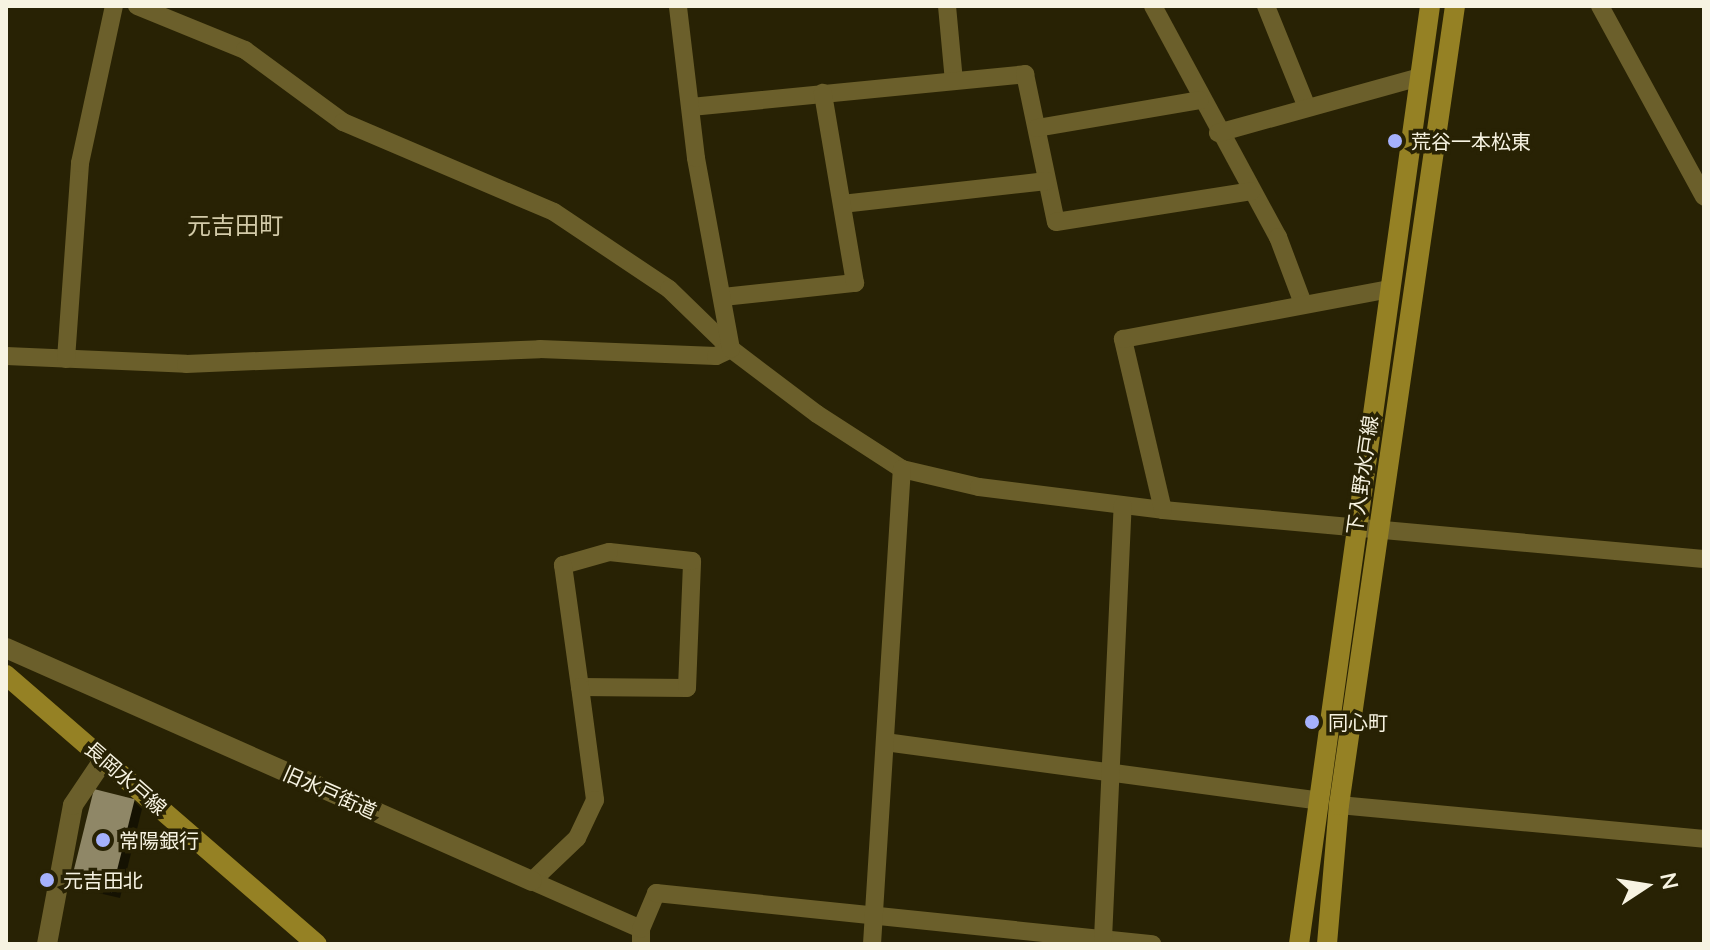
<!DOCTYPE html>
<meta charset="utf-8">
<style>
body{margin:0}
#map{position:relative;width:1710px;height:950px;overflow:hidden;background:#282204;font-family:Mulish,"Noto Sans JP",sans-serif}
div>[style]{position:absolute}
.shadow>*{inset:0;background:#0007}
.building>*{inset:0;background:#8f8767;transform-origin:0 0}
.minor>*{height:18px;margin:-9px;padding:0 9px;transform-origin:9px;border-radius:9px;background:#6b5f2b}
.tertiary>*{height:20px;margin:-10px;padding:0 10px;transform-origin:10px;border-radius:10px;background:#6b5f2b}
.secondary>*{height:20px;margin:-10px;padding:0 10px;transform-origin:10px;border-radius:10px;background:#958124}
.dots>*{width:22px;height:22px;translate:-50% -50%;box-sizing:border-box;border:4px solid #282204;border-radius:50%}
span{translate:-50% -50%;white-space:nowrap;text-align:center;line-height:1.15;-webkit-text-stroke:7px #282204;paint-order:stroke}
.poi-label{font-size:20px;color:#f7f3e2}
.left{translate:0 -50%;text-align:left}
.street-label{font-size:20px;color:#f7f3e2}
.quarter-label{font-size:24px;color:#d2caa8}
.frame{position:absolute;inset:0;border:8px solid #f7f3e2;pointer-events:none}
.north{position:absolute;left:1606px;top:846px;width:80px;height:80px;-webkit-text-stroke:6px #282204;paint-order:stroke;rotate:78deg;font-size:22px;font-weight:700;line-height:32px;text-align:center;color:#f7f3e2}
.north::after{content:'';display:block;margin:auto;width:28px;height:36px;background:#f7f3e2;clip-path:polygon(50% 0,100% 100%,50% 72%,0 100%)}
</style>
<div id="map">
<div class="shadow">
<div style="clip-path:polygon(134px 801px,142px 809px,120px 898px,81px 889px,74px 881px)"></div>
</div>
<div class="building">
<div style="left:94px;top:789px;width:42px;height:96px;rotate:14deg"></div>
</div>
<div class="minor">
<div style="left:137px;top:6px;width:117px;rotate:22.2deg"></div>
<div style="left:245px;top:50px;width:122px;rotate:36.3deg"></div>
<div style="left:343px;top:122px;width:229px;rotate:23.1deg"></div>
<div style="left:554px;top:212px;width:138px;rotate:33.8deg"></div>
<div style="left:669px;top:289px;width:86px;rotate:44.1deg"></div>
<div style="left:731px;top:349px;width:108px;rotate:37.1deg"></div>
<div style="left:817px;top:414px;width:101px;rotate:32.9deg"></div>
<div style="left:902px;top:469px;width:79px;rotate:13.2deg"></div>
<div style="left:979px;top:487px;width:185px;rotate:7.1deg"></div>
<div style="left:1163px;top:510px;width:543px;rotate:5.18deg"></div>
<div style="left:947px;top:6px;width:75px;rotate:84.7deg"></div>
<div style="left:1153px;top:6px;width:263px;rotate:61.6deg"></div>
<div style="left:1278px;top:237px;width:68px;rotate:69.4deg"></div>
<div style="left:1266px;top:6px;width:107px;rotate:68deg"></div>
<div style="left:1600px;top:6px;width:217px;rotate:61.4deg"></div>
<div style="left:691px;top:107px;width:336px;rotate:-5.6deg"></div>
<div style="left:1025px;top:74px;width:151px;rotate:78.2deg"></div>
<div style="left:1056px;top:222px;width:198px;rotate:-9deg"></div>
<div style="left:1037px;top:128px;width:165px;rotate:-9.7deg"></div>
<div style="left:1218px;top:133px;width:210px;rotate:-15.5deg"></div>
<div style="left:842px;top:204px;width:206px;rotate:-6.4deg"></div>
<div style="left:723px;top:297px;width:133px;rotate:-6.1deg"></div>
<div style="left:855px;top:283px;width:193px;rotate:-99.6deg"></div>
<div style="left:6px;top:356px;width:180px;rotate:2.5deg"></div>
<div style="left:186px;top:364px;width:354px;rotate:-2.4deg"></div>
<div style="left:540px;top:349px;width:176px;rotate:2.3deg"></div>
<div style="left:716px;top:356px;width:17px;rotate:-25deg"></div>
<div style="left:731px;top:349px;width:194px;rotate:-100.4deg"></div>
<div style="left:696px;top:158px;width:153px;rotate:-96.8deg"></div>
<div style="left:66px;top:359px;width:196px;rotate:-85.9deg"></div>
<div style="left:80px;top:163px;width:161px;rotate:-77.8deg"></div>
<div style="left:1163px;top:510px;width:176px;rotate:-103.2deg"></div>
<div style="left:1123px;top:339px;width:272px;rotate:-10.6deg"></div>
<div style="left:580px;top:687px;width:107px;rotate:0.5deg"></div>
<div style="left:687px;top:688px;width:127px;rotate:-87.7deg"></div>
<div style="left:692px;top:561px;width:83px;rotate:-173.8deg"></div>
<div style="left:609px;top:552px;width:48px;rotate:164.2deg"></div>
<div style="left:563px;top:565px;width:123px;rotate:82.1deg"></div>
<div style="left:580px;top:687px;width:114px;rotate:82.4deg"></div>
<div style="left:595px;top:800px;width:42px;rotate:115.3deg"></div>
<div style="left:577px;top:838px;width:62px;rotate:136.3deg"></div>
<div style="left:532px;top:881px;width:119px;rotate:23.8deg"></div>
<div style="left:641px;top:929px;width:15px;rotate:90deg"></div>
<div style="left:885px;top:742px;width:435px;rotate:7.7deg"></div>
<div style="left:1339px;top:805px;width:367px;rotate:5.3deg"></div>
<div style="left:641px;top:929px;width:39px;rotate:-67deg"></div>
<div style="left:656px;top:893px;width:499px;rotate:5.9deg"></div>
<div style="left:1103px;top:939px;width:434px;rotate:-87.4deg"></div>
<div style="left:872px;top:944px;width:476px;rotate:-86.4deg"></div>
</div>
<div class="tertiary">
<div style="left:6px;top:648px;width:575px;rotate:23.89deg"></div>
<div style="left:47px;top:944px;width:141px;rotate:-79.4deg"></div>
<div style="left:73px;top:805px;width:55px;rotate:-56deg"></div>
</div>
<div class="secondary">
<div style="left:6px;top:675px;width:411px;rotate:40.9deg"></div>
<div style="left:1299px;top:944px;width:947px;rotate:-82.05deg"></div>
<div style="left:1327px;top:944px;width:140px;rotate:-85.1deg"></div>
<div style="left:1339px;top:805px;width:807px;rotate:-81.74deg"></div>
</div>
<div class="dots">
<div style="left:1395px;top:141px;background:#a5b1fc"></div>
<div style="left:1312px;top:722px;background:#a5b1fc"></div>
<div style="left:103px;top:840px;background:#a5b1fc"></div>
<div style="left:47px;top:880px;background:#a5b1fc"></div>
</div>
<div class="poi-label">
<span class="left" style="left:1411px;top:141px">荒谷一本松東</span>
<span class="left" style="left:1328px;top:722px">同心町</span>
<span class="left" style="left:119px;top:840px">常陽銀行</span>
<span class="left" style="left:63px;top:880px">元吉田北</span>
</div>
<div class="street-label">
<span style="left:1362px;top:475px;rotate:-82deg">下入野水戸線</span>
<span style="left:126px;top:778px;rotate:41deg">長岡水戸線</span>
<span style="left:330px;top:792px;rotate:24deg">旧水戸街道</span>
</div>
<div class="quarter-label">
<span style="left:235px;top:226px">元吉田町</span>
</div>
<div class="frame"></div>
<div class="north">N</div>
</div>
